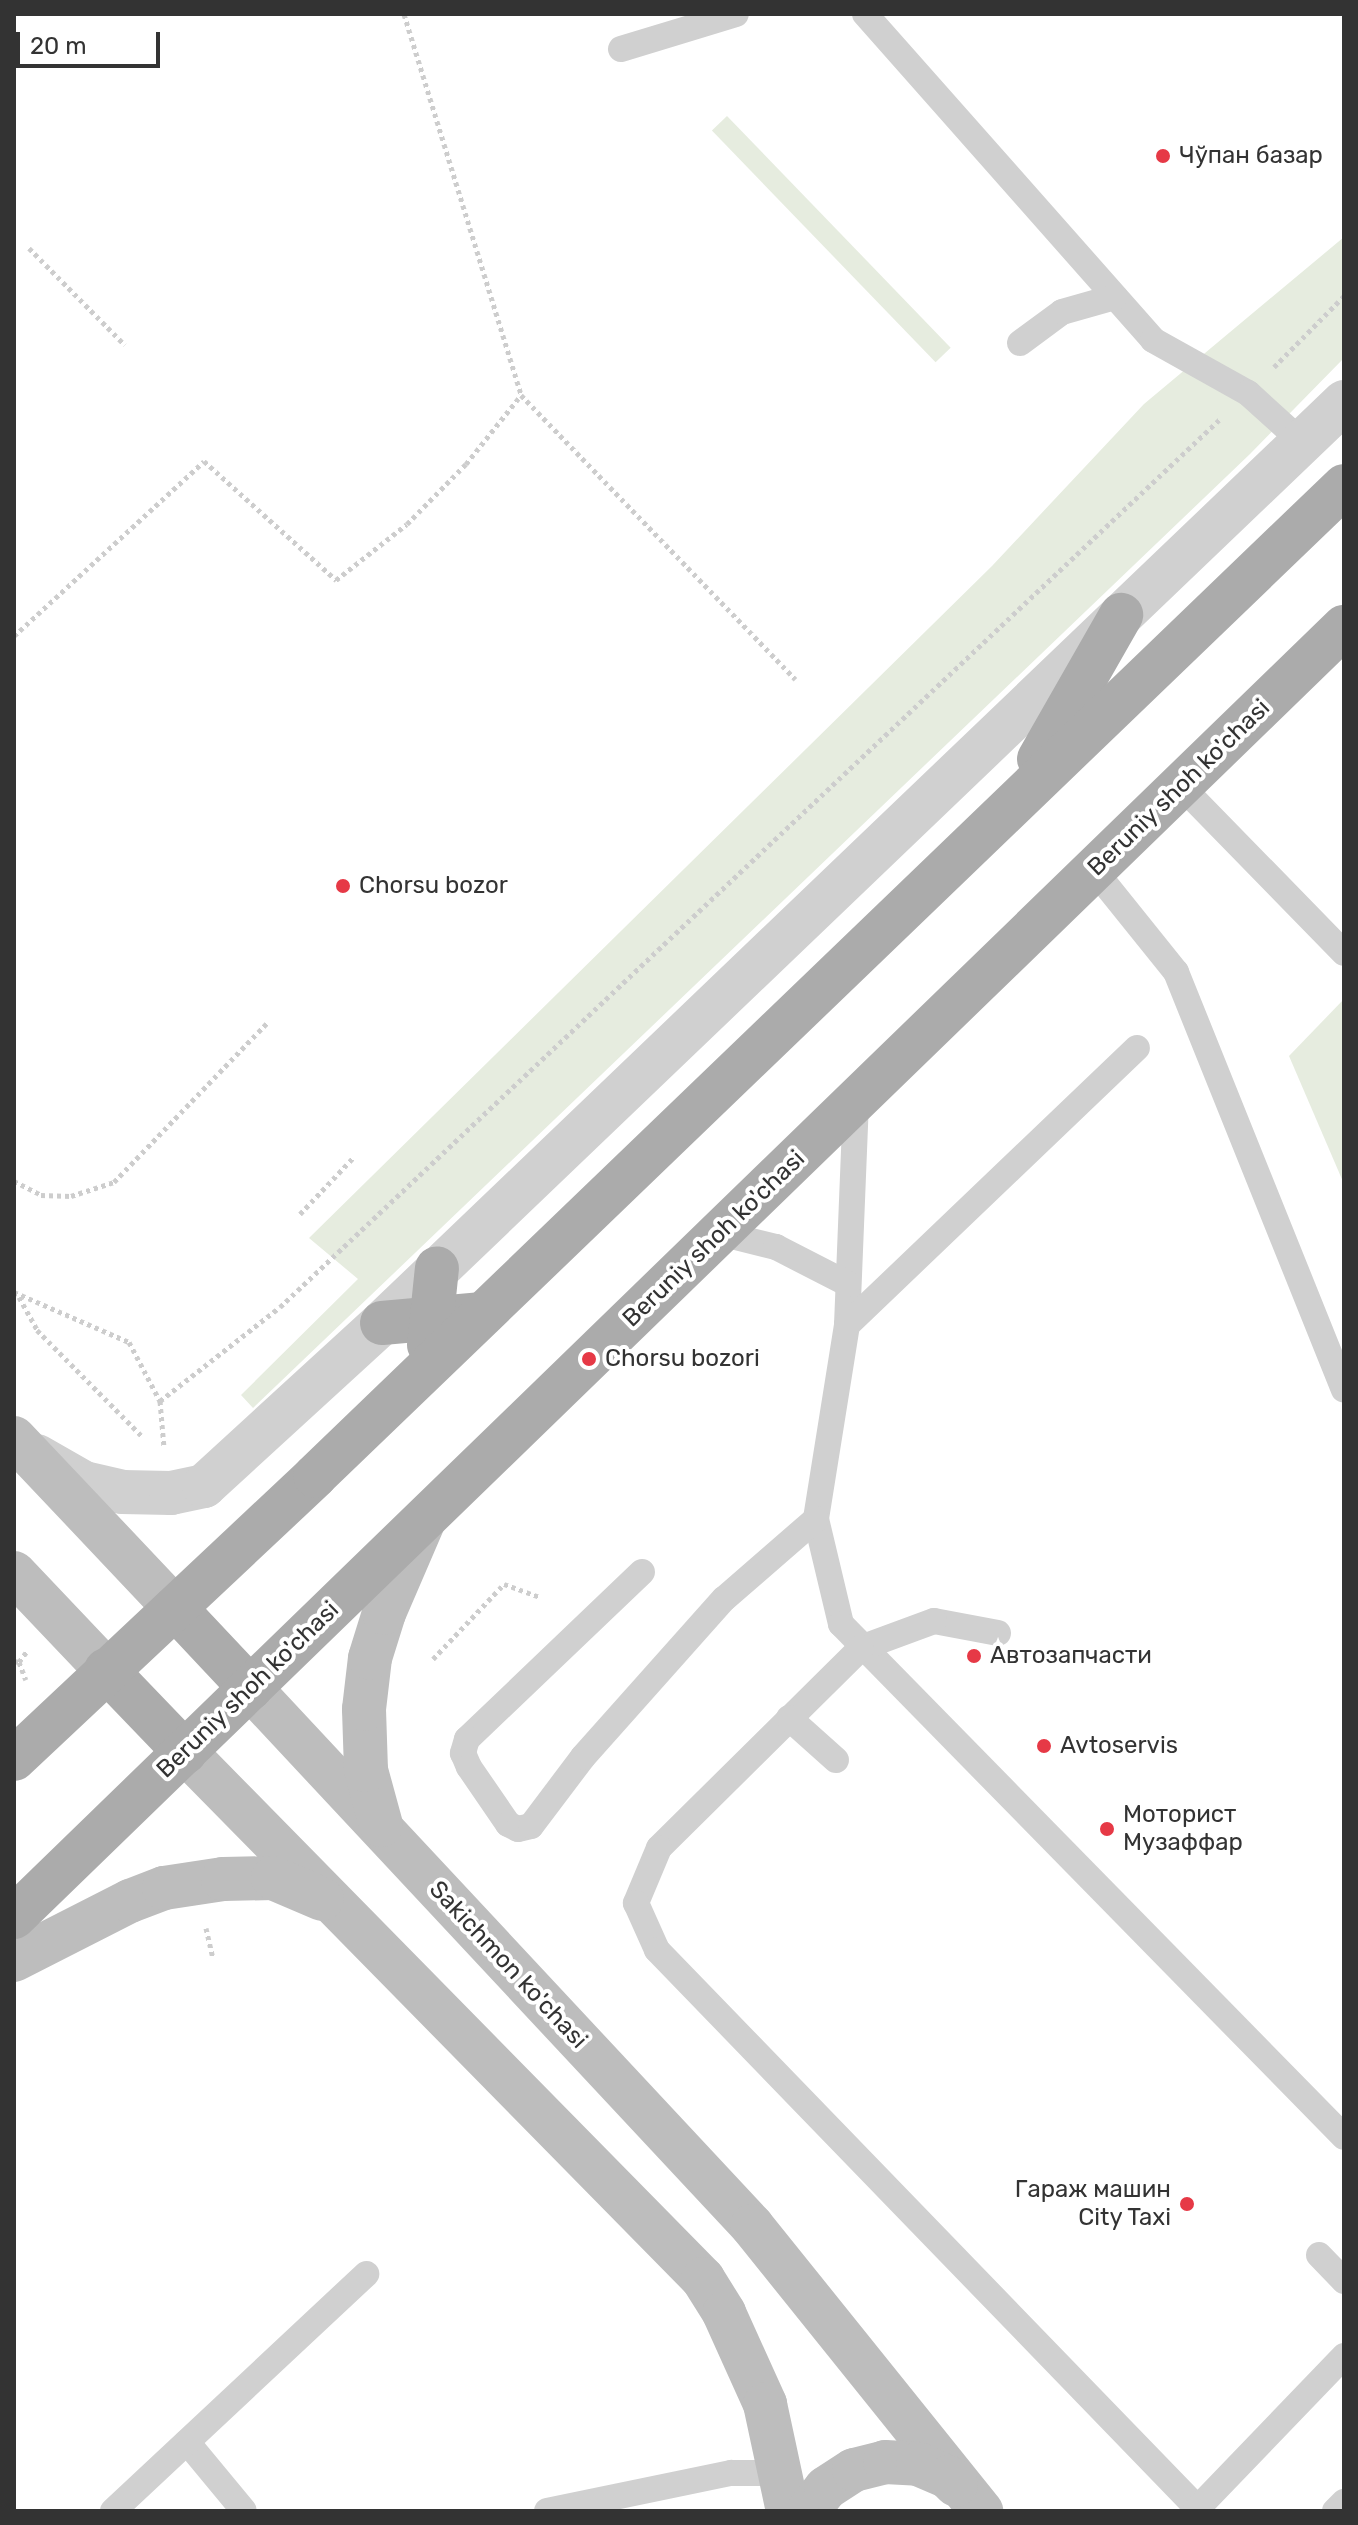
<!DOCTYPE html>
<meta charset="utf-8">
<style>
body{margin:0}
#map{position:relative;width:1358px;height:2525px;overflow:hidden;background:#fff;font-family:Rubik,sans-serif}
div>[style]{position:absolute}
.green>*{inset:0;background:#e6ecdf;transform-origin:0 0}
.path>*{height:5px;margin-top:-2.5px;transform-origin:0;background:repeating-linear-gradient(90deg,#cdcdcd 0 4px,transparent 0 8px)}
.lane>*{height:26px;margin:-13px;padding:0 13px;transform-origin:13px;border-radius:13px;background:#d0d0d0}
.street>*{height:44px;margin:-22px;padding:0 22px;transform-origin:22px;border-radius:22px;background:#d0d0d0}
.secondary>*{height:44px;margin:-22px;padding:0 22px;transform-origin:22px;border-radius:22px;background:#bdbdbd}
.primary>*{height:44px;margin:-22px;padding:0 22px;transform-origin:22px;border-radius:22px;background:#ababab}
.dots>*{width:22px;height:22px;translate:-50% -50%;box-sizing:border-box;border:4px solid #fff;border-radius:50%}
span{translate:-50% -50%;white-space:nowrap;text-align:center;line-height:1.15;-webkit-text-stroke:8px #fff;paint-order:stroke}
.poi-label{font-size:24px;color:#333}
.left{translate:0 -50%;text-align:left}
.right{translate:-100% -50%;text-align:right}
.street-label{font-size:24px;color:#333}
.frame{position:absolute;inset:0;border:16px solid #333;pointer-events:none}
.scale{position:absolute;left:16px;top:32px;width:144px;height:36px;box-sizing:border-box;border:4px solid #333;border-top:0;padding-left:10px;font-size:24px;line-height:28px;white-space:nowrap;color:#333;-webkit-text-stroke:6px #fff;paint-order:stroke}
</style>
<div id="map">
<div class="green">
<div style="left:727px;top:116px;width:322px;height:21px;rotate:46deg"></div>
<div style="clip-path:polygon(1344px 237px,1344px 358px,1250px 454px,253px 1408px,241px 1395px,358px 1279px,309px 1238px,992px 566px,1144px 404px)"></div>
<div style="clip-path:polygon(1344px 999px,1344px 1184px,1289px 1056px)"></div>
</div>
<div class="path">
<div style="left:404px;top:14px;width:399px;rotate:72.9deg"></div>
<div style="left:521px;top:395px;width:395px;rotate:46deg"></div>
<div style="left:29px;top:248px;width:136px;rotate:45.3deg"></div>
<div style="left:1274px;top:367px;width:100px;rotate:-45.4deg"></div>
<div style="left:14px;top:636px;width:258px;rotate:-42.6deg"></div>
<div style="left:204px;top:461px;width:178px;rotate:42deg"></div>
<div style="left:336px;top:580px;width:90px;rotate:-38.3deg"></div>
<div style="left:407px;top:524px;width:84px;rotate:-45.5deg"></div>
<div style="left:466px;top:464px;width:88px;rotate:-51.4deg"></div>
<div style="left:14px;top:1181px;width:30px;rotate:27deg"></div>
<div style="left:41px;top:1195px;width:30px;rotate:2deg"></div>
<div style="left:71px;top:1196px;width:45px;rotate:-18deg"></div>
<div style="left:114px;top:1182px;width:221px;rotate:-46.1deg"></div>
<div style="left:300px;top:1214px;width:77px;rotate:-46.6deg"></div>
<div style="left:14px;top:1292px;width:125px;rotate:23.5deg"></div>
<div style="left:129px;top:1342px;width:67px;rotate:62.3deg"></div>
<div style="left:160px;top:1401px;width:47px;rotate:85.1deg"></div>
<div style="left:19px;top:1297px;width:38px;rotate:61deg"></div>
<div style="left:37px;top:1330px;width:149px;rotate:45.3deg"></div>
<div style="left:160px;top:1401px;width:152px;rotate:-38.1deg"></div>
<div style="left:280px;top:1307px;width:1295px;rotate:-43.37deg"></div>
<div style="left:433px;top:1659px;width:103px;rotate:-46.6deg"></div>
<div style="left:504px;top:1584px;width:38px;rotate:20deg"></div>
<div style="left:14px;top:1661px;width:5px;rotate:11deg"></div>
<div style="left:19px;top:1662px;width:14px;rotate:-54deg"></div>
<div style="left:19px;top:1662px;width:19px;rotate:69deg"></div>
<div style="left:206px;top:1928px;width:31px;rotate:77deg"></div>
</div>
<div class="lane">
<div style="left:865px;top:14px;width:435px;rotate:48.5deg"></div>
<div style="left:1153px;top:340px;width:109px;rotate:29.2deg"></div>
<div style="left:1248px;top:393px;width:73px;rotate:42.2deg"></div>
<div style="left:621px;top:49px;width:120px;rotate:-16.9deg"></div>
<div style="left:1020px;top:343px;width:52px;rotate:-36.4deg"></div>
<div style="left:1062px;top:312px;width:55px;rotate:-15.8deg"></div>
<div style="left:1181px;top:786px;width:233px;rotate:45.7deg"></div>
<div style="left:1094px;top:870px;width:131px;rotate:51.2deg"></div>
<div style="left:1176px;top:972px;width:450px;rotate:68.1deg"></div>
<div style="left:856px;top:1101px;width:224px;rotate:92.3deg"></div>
<div style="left:847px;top:1325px;width:196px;rotate:99.1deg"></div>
<div style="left:816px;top:1519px;width:108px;rotate:76.6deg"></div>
<div style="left:841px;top:1624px;width:718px;rotate:45.56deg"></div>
<div style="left:719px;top:1233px;width:59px;rotate:13.8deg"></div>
<div style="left:776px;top:1247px;width:81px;rotate:27.2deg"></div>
<div style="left:847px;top:1325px;width:401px;rotate:-43.7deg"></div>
<div style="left:642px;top:1572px;width:242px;rotate:136.3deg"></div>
<div style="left:467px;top:1739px;width:15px;rotate:106deg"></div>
<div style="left:463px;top:1753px;width:15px;rotate:67deg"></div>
<div style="left:469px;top:1767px;width:69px;rotate:55.6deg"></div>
<div style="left:508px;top:1824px;width:11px;rotate:27deg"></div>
<div style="left:518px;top:1829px;width:13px;rotate:-13deg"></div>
<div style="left:531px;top:1826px;width:86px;rotate:-53deg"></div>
<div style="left:583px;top:1757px;width:212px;rotate:-48.3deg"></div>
<div style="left:724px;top:1599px;width:122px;rotate:-41deg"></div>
<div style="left:998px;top:1633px;width:65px;rotate:-169.4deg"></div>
<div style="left:934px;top:1621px;width:78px;rotate:159.7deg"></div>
<div style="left:861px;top:1648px;width:284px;rotate:135.3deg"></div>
<div style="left:659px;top:1848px;width:60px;rotate:112.7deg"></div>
<div style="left:636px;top:1903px;width:51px;rotate:65.9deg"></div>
<div style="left:657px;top:1950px;width:781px;rotate:45.93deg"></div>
<div style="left:789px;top:1718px;width:63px;rotate:41.8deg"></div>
<div style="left:1319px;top:2255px;width:36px;rotate:46deg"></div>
<div style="left:187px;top:2442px;width:89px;rotate:50.4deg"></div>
<div style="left:113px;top:2511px;width:347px;rotate:-43.1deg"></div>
<div style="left:547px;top:2511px;width:188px;rotate:-11.7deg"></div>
<div style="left:731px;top:2473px;width:49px"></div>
<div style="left:1195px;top:2511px;width:215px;rotate:-46.1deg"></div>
<div style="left:1335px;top:2511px;width:13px;rotate:-45deg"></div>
</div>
<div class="street">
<div style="left:37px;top:1456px;width:54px;rotate:29.9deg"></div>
<div style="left:84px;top:1483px;width:39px;rotate:13deg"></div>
<div style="left:122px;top:1492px;width:49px;rotate:1.2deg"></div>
<div style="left:171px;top:1493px;width:34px;rotate:-12deg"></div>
<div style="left:204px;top:1486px;width:241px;rotate:-42.5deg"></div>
<div style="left:382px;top:1323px;width:1332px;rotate:-43.75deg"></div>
</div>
<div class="secondary">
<div style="left:14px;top:1438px;width:234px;rotate:46.6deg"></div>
<div style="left:14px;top:1573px;width:134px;rotate:46.5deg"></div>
<div style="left:250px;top:1688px;width:736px;rotate:46.98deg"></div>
<div style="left:752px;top:2226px;width:366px;rotate:51.2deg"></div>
<div style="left:185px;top:1752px;width:739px;rotate:45.49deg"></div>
<div style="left:703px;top:2279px;width:40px;rotate:58deg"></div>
<div style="left:724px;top:2313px;width:100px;rotate:65.7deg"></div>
<div style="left:765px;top:2404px;width:109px;rotate:77.9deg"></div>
<div style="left:381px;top:1825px;width:57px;rotate:-105.3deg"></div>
<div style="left:366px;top:1770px;width:61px;rotate:-91.9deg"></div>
<div style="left:364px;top:1709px;width:51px;rotate:-83.3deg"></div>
<div style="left:370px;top:1658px;width:47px;rotate:-72.7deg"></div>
<div style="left:384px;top:1613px;width:101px;rotate:-66.7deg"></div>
<div style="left:14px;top:1960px;width:130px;rotate:-27deg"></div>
<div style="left:130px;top:1901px;width:36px;rotate:-21deg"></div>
<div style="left:164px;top:1888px;width:60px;rotate:-8.7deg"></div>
<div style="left:223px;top:1879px;width:50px;rotate:-1.1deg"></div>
<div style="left:273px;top:1878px;width:53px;rotate:23.2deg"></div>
<div style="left:808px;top:2511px;width:29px;rotate:-52deg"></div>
<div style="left:826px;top:2488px;width:33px;rotate:-33deg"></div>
<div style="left:854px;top:2470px;width:32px;rotate:-14deg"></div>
<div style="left:885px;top:2462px;width:33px;rotate:3deg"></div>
<div style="left:918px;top:2464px;width:33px;rotate:23deg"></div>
<div style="left:948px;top:2477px;width:11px;rotate:45deg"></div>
</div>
<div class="primary">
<div style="left:1039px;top:759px;width:166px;rotate:-60.3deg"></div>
<div style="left:382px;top:1323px;width:101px;rotate:-5.1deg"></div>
<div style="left:429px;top:1345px;width:77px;rotate:-84.1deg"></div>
<div style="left:175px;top:1608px;width:110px;rotate:46.8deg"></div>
<div style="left:106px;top:1670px;width:114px;rotate:46.1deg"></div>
<div style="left:14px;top:1759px;width:413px;rotate:-43.2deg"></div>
<div style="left:315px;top:1476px;width:1428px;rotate:-43.89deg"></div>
<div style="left:14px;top:1917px;width:1853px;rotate:-44.13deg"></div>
</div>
<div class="dots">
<div style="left:1163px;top:156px;background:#e63946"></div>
<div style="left:343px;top:886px;background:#e63946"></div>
<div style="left:589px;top:1359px;background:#e63946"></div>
<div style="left:974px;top:1656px;background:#e63946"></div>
<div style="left:1044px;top:1746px;background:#e63946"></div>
<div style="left:1107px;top:1829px;background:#e63946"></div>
<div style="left:1187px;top:2204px;background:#e63946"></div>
</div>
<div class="poi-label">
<span class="left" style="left:1179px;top:156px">Чўпан базар</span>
<span class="left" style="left:359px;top:886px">Chorsu bozor</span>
<span class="left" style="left:605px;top:1359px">Chorsu bozori</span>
<span class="left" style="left:990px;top:1656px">Автозапчасти</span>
<span class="left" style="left:1060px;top:1746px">Avtoservis</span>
<span class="left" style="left:1123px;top:1829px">Моторист<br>Музаффар</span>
<span class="right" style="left:1171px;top:2204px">Гараж машин<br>City Taxi</span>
</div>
<div class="street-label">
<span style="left:1179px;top:788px;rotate:-44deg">Beruniy shoh ko'chasi</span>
<span style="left:714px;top:1239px;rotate:-44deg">Beruniy shoh ko'chasi</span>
<span style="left:248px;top:1690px;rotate:-44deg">Beruniy shoh ko'chasi</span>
<span style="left:508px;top:1965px;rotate:47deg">Sakichmon ko'chasi</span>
</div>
<div class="frame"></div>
<div class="scale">20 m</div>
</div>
